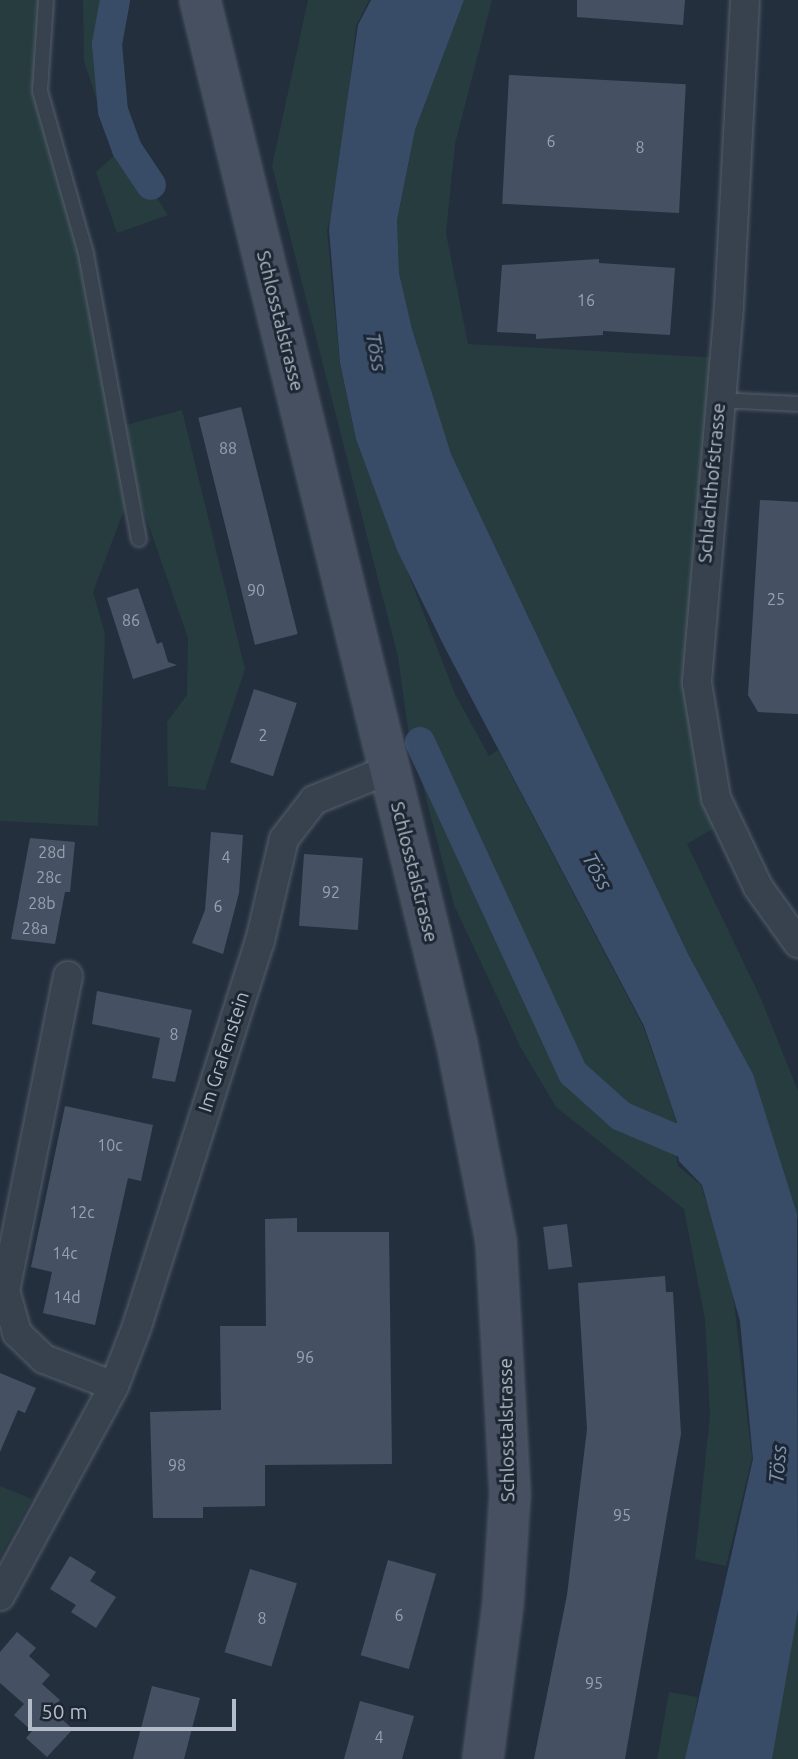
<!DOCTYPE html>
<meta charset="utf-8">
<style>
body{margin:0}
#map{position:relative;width:798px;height:1759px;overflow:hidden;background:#242f3e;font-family:Ubuntu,sans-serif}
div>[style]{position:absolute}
.green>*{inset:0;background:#263c3f;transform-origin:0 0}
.water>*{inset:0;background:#394c67}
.canal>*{height:30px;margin:-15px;padding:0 15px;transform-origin:15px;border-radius:15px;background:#394c67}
.building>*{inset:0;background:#455162;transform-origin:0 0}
.roads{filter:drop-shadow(0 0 2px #565f6c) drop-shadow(0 0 2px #565f6c)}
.service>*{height:14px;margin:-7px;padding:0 7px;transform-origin:7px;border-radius:7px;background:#38414e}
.minor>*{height:28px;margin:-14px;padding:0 14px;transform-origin:14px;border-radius:14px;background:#38414e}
.secondary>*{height:38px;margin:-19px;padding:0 19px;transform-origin:19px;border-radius:19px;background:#465061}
span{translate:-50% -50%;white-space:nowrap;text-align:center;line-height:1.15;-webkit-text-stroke:6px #1d2633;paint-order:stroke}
.number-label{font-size:16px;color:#98a1af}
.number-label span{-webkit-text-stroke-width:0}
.street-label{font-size:19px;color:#b4bcc9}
.water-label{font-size:21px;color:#7c92b1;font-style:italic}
.scale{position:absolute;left:28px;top:1699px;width:208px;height:32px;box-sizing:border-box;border:4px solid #b4bcc9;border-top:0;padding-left:9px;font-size:21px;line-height:24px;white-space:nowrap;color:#b4bcc9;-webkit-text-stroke:5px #1d2633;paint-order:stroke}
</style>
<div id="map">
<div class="green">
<div style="clip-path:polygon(0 0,46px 0,40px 91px,83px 256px,126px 505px,93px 592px,105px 634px,98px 826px,0 821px)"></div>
<div style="clip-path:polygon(83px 0,113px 0,106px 45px,112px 110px,126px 150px,168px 215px,117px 233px,96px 172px,115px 155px,84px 61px)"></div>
<div style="clip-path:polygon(308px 0,369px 0,356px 26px,338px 192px,327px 230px,340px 365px,356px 439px,455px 694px,489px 756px,498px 750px,643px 1026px,677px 1123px,672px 1127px,678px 1166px,701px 1185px,732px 1285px,752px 1458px,726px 1566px,695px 1559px,710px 1415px,705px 1319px,684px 1209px,556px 1107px,521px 1048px,454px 905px,408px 729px,398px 657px,272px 166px)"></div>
<div style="clip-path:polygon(464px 0,492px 0,455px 144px,446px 233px,468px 344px,723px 358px,699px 619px,726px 821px,687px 844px,762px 1001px,798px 1091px,798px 1221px,753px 1074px,688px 954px,451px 454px,412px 329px,399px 273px,397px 220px,415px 130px)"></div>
<div style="clip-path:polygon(182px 410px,245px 669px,205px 790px,168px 786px,167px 722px,187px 695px,188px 638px,137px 492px,126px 425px)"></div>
<div style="clip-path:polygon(0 1486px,32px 1499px,0 1557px)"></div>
<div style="clip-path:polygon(798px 1610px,798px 1759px,772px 1759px,789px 1645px)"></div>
<div style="left:669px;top:1692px;width:29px;height:68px;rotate:10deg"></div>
</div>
<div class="water">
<div style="clip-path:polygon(371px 0,464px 0,415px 130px,397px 220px,399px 273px,412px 329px,451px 454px,688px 954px,753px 1074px,797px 1214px,798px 1610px,772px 1759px,685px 1759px,753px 1459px,740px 1321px,702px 1185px,679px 1161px,673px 1130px,677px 1122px,644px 1026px,445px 648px,397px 550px,356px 439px,340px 363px,329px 229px,358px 25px)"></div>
</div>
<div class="canal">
<div style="left:115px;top:0;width:45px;rotate:100.3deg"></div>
<div style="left:107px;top:44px;width:67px;rotate:84.9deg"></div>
<div style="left:113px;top:111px;width:40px;rotate:69.8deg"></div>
<div style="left:127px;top:149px;width:43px;rotate:56.3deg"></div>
<div style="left:420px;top:742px;width:365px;rotate:65.2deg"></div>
<div style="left:573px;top:1073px;width:64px;rotate:41.9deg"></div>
<div style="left:621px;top:1116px;width:102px;rotate:23.1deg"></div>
</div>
<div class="building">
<div style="clip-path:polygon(577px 0,685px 0,683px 25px,577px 17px)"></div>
<div style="left:509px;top:75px;width:177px;height:129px;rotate:3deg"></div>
<div style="clip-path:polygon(599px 259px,599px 263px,675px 268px,670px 335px,603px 331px,603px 335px,536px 339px,536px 334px,497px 332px,502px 265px)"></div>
<div style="left:241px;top:407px;width:234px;height:44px;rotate:76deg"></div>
<div style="clip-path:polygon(760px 500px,798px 502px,798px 714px,758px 712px,748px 695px)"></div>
<div style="clip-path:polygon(138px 588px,157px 644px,162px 642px,168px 662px,177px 665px,133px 679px,107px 598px)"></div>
<div style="left:254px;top:689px;width:45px;height:77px;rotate:18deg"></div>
<div style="clip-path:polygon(211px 832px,243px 835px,239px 893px,223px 954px,192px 943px,205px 910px)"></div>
<div style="clip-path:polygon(30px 838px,75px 842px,70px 892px,65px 892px,55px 944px,11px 939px)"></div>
<div style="left:304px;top:854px;width:59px;height:72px;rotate:4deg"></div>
<div style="clip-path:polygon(97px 991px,192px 1010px,175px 1082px,152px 1078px,160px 1038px,92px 1024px)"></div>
<div style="clip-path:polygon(65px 1106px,153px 1125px,141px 1181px,128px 1178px,95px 1325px,43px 1313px,52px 1272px,31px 1267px)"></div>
<div style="clip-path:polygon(297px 1218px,297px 1232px,389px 1232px,392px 1464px,265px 1465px,265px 1506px,203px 1507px,203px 1518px,153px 1518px,150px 1412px,221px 1410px,220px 1326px,266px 1326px,265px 1219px)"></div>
<div style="left:567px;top:1224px;width:43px;height:24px;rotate:83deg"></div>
<div style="clip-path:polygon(665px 1276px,666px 1292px,673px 1292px,681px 1434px,625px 1759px,534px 1759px,567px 1595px,587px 1429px,578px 1283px)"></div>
<div style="clip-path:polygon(0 1373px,36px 1388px,25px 1413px,18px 1410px,0 1452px)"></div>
<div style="clip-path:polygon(70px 1556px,96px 1572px,90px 1581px,116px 1597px,96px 1628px,71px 1612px,76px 1605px,50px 1589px)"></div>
<div style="left:388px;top:1560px;width:50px;height:99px;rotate:16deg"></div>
<div style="left:250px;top:1569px;width:49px;height:87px;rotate:17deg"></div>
<div style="clip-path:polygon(17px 1632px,36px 1648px,29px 1656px,50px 1675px,42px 1684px,60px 1700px,51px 1710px,73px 1729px,47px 1757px,26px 1738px,32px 1731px,14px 1715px,24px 1704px,0 1683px,0 1652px)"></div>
<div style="clip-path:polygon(152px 1686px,200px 1698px,184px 1759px,133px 1759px)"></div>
<div style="clip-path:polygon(360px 1701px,414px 1716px,402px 1759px,344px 1759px)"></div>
</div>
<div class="roads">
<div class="service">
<div style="left:46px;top:0;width:91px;rotate:93.8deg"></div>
<div style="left:40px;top:91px;width:169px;rotate:74.2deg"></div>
<div style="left:86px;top:254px;width:290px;rotate:79.5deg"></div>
<div style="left:720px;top:400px;width:78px;rotate:2.9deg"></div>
</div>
<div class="minor">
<div style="left:745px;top:0;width:307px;rotate:93deg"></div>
<div style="left:729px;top:307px;width:377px;rotate:94.9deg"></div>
<div style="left:697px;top:683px;width:117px;rotate:80.6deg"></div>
<div style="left:716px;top:798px;width:98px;rotate:64.7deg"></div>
<div style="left:758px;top:887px;width:69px;rotate:54.5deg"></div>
<div style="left:68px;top:976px;width:320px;rotate:101.3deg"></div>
<div style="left:5px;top:1290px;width:45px;rotate:74.4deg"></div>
<div style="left:17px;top:1333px;width:37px;rotate:44deg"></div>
<div style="left:44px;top:1359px;width:75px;rotate:21.1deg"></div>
<div style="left:0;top:1596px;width:239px;rotate:-61.5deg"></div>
<div style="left:114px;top:1386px;width:64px;rotate:-69deg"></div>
<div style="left:137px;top:1326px;width:404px;rotate:-72.3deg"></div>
<div style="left:260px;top:941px;width:105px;rotate:-76.8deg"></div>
<div style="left:284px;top:839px;width:49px;rotate:-52.4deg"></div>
<div style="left:314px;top:800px;width:80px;rotate:-22.1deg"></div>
</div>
<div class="secondary">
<div style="left:200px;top:0;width:1075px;rotate:76.17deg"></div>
<div style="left:457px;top:1044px;width:201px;rotate:78.8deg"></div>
<div style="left:496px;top:1241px;width:254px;rotate:86.8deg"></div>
<div style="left:510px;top:1495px;width:109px;rotate:93.7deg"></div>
<div style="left:503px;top:1604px;width:156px;rotate:97.4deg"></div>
</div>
</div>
<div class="number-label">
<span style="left:551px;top:141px">6</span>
<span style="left:640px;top:147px">8</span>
<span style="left:586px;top:300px">16</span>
<span style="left:228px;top:448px">88</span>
<span style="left:256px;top:590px">90</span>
<span style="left:776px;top:599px">25</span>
<span style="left:131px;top:620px">86</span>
<span style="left:263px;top:735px">2</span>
<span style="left:52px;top:852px">28d</span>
<span style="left:226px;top:857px">4</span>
<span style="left:49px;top:877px">28c</span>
<span style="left:331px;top:892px">92</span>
<span style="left:42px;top:903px">28b</span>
<span style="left:218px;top:906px">6</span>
<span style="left:35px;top:928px">28a</span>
<span style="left:174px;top:1034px">8</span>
<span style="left:110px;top:1145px">10c</span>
<span style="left:82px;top:1212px">12c</span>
<span style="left:65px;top:1253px">14c</span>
<span style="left:67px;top:1297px">14d</span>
<span style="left:305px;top:1357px">96</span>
<span style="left:177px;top:1465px">98</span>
<span style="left:622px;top:1515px">95</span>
<span style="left:399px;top:1615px">6</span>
<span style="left:262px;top:1618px">8</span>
<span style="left:594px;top:1683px">95</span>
<span style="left:379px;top:1737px">4</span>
</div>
<div class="street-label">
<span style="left:280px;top:321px;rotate:76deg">Schlosstalstrasse</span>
<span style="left:712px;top:483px;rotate:-85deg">Schlachthofstrasse</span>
<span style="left:414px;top:872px;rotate:76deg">Schlosstalstrasse</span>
<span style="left:224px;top:1052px;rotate:-72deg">Im Grafenstein</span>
<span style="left:507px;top:1430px;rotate:-91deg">Schlosstalstrasse</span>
</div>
<div class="water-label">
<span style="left:377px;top:352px;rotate:80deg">Töss</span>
<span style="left:598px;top:871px;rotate:61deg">Töss</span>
<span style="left:777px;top:1464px;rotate:-85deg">Töss</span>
</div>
<div class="scale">50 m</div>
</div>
